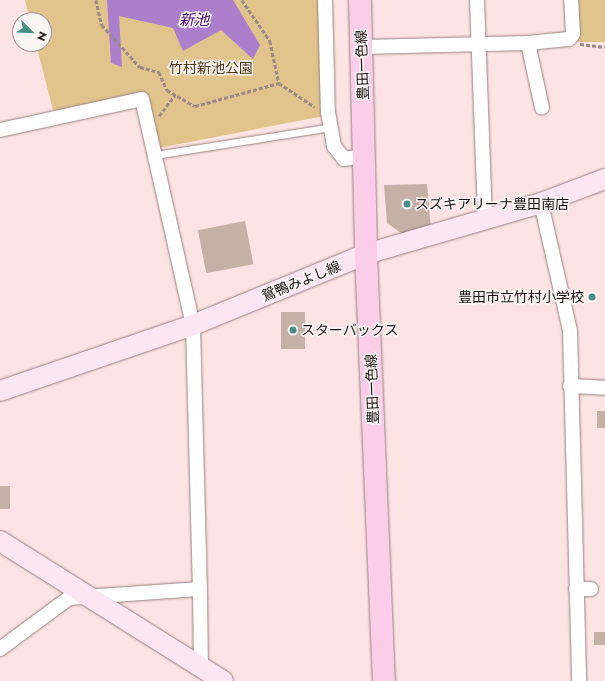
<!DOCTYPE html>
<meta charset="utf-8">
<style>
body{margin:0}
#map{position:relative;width:605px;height:681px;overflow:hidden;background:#fde3e3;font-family:Jost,"Noto Sans JP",sans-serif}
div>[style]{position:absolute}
.green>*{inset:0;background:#e1c48c;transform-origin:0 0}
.water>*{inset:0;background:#ab7fcb}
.building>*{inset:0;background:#c5b0a5;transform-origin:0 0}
.path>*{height:2.5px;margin-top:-1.25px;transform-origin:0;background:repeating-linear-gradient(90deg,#9c8a8a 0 4px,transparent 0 6px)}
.roads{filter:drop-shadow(0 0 1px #978080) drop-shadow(0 0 1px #978080)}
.lane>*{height:7px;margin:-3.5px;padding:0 3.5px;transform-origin:3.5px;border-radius:3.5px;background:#fff}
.street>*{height:14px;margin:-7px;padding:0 7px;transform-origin:7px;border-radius:7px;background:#fff}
.secondary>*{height:20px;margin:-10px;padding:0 10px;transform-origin:10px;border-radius:10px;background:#fde6f4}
.primary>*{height:22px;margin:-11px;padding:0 11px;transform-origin:11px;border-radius:11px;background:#fbcde8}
.dots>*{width:11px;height:11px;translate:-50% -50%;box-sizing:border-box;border:2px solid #fbf6f6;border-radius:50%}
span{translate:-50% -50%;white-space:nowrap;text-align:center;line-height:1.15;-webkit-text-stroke:3px #fbf6f6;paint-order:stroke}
.street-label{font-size:14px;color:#191011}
.park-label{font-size:14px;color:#483610}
.poi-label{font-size:14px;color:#191011}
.left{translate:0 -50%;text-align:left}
.right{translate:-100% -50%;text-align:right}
.water-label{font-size:15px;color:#40005f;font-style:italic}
.north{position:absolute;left:12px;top:12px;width:40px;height:40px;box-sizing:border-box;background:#fbf6f6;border:1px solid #a19a9a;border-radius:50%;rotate:113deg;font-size:11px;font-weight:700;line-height:16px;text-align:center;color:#191011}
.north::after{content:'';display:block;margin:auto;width:14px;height:18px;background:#488e84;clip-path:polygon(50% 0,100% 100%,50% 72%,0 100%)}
</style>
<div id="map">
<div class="green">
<div style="clip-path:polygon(25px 0,318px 0,324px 116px,159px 148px,146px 93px,54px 114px,36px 44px,44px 44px,44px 20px,30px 20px)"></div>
<div style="left:578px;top:0;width:27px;height:42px"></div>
</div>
<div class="water">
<div style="clip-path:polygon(107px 0,233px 0,260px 45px,253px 59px,221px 30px,183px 51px,173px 28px,119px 16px,122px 67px,111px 63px)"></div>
</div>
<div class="building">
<div style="clip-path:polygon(427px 184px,431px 229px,404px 235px,387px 223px,384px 185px)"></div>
<div style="left:245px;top:221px;width:44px;height:48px;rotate:79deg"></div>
<div style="left:281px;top:312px;width:24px;height:37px"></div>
<div style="left:597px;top:411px;width:8px;height:17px"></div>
<div style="left:0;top:486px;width:10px;height:23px"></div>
<div style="left:594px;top:632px;width:11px;height:13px"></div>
</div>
<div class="path">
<div style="left:96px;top:0;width:26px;rotate:77deg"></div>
<div style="left:102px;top:25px;width:57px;rotate:47.9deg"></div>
<div style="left:140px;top:67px;width:20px;rotate:15deg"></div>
<div style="left:159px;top:72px;width:20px;rotate:66deg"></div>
<div style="left:167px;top:90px;width:32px;rotate:30deg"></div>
<div style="left:195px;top:106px;width:87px;rotate:-15.3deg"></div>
<div style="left:242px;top:0;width:50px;rotate:55.7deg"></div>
<div style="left:270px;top:41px;width:43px;rotate:77.9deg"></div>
<div style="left:279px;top:83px;width:43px;rotate:33.7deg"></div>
<div style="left:580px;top:44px;width:25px;rotate:7deg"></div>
<div style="left:159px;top:116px;width:26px;rotate:-53deg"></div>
</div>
<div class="roads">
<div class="lane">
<div style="left:155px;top:155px;width:178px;rotate:-9deg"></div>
</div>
<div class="street">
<div style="left:325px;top:0;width:112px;rotate:88.5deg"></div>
<div style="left:328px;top:112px;width:35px;rotate:80deg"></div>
<div style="left:334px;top:146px;width:16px;rotate:52deg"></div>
<div style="left:344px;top:159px;width:20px;rotate:-9deg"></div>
<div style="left:477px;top:0;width:219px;rotate:87.9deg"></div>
<div style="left:528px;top:43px;width:66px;rotate:77.8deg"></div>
<div style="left:362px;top:47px;width:166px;rotate:-1.4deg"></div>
<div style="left:528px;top:43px;width:41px;rotate:-5.6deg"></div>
<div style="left:569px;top:39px;width:6px;rotate:-51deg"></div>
<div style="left:573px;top:34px;width:34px;rotate:-93deg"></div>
<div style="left:0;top:130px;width:145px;rotate:-12.3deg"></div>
<div style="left:142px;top:99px;width:232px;rotate:77.3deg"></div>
<div style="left:193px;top:325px;width:264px;rotate:88.5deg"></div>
<div style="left:200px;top:589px;width:131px;rotate:176.1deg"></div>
<div style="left:69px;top:598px;width:86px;rotate:143.5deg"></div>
<div style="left:541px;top:203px;width:131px;rotate:77.2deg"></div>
<div style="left:570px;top:331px;width:350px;rotate:88.5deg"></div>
<div style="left:570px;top:386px;width:35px;rotate:3deg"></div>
<div style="left:200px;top:589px;width:79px;rotate:89.3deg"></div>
<div style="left:576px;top:589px;width:15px"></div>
</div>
<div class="secondary">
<div style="left:0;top:391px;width:204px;rotate:-18.9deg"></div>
<div style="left:193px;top:325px;width:187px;rotate:-22.3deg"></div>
<div style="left:366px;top:254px;width:182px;rotate:-16.2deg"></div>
<div style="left:541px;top:203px;width:68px;rotate:-20.6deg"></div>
<div style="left:0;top:541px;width:263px;rotate:32.1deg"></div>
</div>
<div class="primary">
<div style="left:360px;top:0;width:254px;rotate:88.6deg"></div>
<div style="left:366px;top:254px;width:427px;rotate:87.6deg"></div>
</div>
</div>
<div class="dots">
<div style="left:407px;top:204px;background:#488e84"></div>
<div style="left:592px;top:297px;background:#488e84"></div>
<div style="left:293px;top:330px;background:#488e84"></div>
</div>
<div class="street-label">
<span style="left:362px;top:65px;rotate:-92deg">豊田一色線</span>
<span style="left:301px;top:281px;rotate:-22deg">鴛鴨みよし線</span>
<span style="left:372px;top:389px;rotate:-92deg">豊田一色線</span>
</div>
<div class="park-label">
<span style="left:211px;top:68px">竹村新池公園</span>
</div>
<div class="poi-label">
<span class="left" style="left:415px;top:204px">スズキアリーナ豊田南店</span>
<span class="right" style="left:584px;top:297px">豊田市立竹村小学校</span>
<span class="left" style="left:301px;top:330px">スターバックス</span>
</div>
<div class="water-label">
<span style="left:194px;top:21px">新池</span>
</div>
<div class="north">N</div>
</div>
